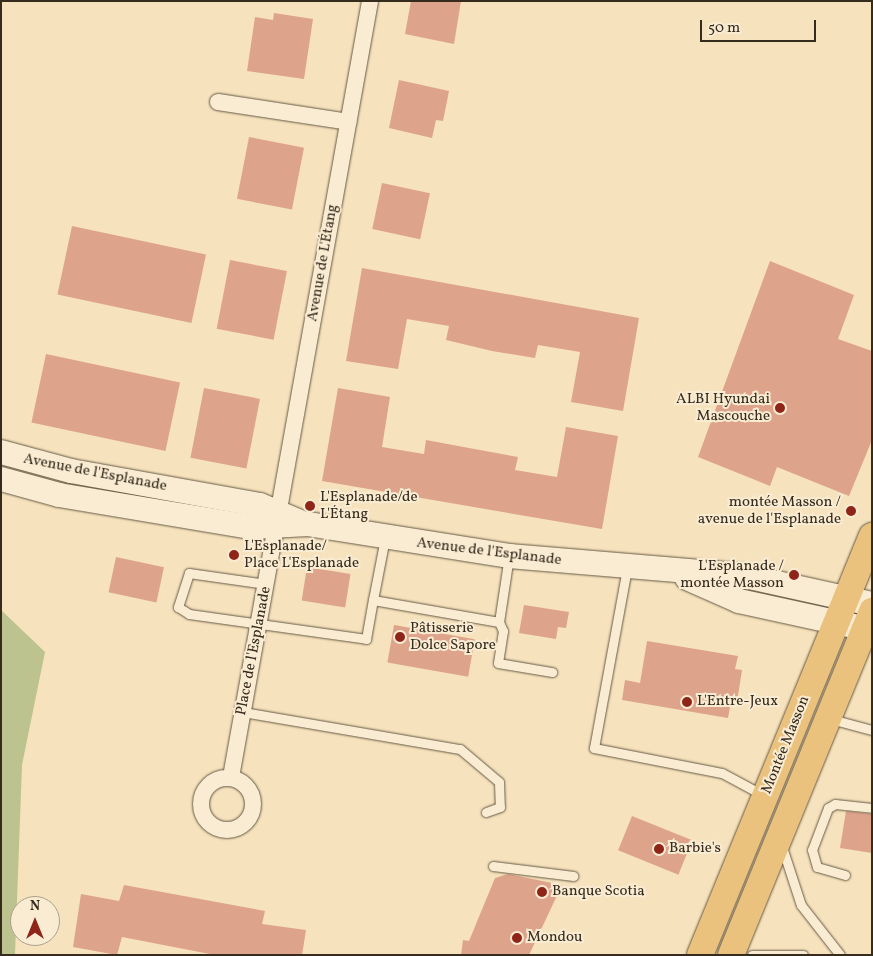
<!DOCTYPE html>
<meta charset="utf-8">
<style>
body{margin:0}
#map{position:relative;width:873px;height:956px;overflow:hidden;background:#f6e2bc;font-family:Vollkorn,serif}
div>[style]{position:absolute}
.green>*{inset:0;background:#bdc38f}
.building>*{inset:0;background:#dea48b;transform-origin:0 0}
.roads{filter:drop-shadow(0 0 1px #665a46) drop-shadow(0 0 1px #665a46)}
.lane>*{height:9px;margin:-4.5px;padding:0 4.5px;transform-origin:4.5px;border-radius:4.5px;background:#f9ecd3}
.street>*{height:16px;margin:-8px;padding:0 8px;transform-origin:8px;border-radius:8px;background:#f9ecd3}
.street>.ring{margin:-8px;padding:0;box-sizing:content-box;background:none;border:16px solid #f9ecd3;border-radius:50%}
.secondary>*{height:24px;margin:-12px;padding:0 12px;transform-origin:12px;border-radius:12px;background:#f9ecd3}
.primary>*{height:26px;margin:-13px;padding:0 13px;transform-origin:13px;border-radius:13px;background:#ebc17e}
.dots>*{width:14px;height:14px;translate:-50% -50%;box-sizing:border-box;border:2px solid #f9ecd3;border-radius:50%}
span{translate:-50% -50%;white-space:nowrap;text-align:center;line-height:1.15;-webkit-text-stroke:4px #f9ecd3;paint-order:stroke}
.street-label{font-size:15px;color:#362c1e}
.poi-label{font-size:15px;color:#362c1e}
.right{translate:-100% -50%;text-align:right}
.left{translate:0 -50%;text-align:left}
.frame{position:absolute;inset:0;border:2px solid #362c1e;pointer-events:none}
.north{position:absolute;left:10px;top:896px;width:50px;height:50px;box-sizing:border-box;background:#f9ecd3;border:1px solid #ab9f8b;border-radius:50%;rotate:0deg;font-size:14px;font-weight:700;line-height:20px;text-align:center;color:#362c1e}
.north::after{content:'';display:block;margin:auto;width:18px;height:22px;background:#8f2418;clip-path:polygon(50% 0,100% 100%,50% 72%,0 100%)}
.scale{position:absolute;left:700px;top:20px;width:116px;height:22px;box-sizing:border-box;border:2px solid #362c1e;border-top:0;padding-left:6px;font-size:15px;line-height:18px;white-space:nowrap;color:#362c1e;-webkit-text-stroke:4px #f9ecd3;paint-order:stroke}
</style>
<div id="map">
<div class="green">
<div style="clip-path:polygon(1px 610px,45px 652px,22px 765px,15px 955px,1px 955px)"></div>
</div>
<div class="building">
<div style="clip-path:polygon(411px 1px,461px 1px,454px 44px,405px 34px)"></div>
<div style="clip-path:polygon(274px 13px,313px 19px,304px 79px,247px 71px,255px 17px,273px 20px)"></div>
<div style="clip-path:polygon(399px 80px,449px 91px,443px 121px,436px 120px,432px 138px,389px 128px)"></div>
<div style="left:249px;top:137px;width:56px;height:63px;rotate:11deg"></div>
<div style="left:382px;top:183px;width:49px;height:47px;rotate:12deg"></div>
<div style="left:72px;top:226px;width:137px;height:70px;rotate:12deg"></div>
<div style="left:230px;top:260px;width:58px;height:70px;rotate:11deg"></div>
<div style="clip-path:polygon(770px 261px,854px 295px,838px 339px,872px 351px,872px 440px,849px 496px,777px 467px,770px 486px,698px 457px)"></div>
<div style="clip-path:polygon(362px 268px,639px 318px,623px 411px,571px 402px,580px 352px,538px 345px,535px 358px,492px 351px,446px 340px,449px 326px,407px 319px,398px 369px,346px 361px)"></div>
<div style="left:46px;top:354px;width:137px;height:70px;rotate:12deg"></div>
<div style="left:204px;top:388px;width:57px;height:71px;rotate:11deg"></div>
<div style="clip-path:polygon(338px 388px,390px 397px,382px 447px,424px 454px,426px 440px,469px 448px,518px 457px,515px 470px,557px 477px,566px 427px,618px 436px,602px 529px,322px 481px)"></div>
<div style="left:116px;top:557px;width:49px;height:36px;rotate:12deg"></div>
<div style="left:307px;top:567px;width:44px;height:34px;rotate:9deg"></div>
<div style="clip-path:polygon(524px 605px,569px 612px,566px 628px,558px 627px,556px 639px,519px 633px)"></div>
<div style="left:394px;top:625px;width:82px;height:38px;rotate:10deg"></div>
<div style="clip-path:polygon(647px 641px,738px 656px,735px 669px,742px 670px,737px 702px,731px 701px,728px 718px,622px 700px,625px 680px,640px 683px)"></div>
<div style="clip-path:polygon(846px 811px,872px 814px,872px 853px,840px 848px)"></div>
<div style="left:632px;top:816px;width:65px;height:37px;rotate:22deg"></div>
<div style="clip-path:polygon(508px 874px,562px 885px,529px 955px,461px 955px,463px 940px,469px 941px,495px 878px)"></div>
<div style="clip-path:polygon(124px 885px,265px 911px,262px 924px,306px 930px,302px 955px,215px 955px,122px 937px,117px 955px,73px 947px,81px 894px,119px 901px)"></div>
</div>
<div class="roads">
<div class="lane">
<div style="left:385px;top:538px;width:63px;rotate:101deg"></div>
<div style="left:373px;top:600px;width:128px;rotate:9.9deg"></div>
<div style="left:499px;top:622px;width:67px;rotate:-81.4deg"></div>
<div style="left:627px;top:568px;width:183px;rotate:100.4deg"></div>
<div style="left:594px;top:748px;width:130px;rotate:11.1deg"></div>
<div style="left:722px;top:773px;width:47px;rotate:28.2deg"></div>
<div style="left:266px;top:584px;width:78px;rotate:-171.9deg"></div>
<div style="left:189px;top:573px;width:36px;rotate:108deg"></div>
<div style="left:178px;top:607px;width:13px;rotate:32deg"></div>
<div style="left:189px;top:614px;width:179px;rotate:8deg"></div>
<div style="left:366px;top:639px;width:40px;rotate:-80deg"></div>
<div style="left:499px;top:622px;width:10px;rotate:66deg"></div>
<div style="left:503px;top:631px;width:32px;rotate:99deg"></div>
<div style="left:498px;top:663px;width:55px;rotate:9.5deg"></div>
<div style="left:243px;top:712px;width:220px;rotate:9.7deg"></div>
<div style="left:460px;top:749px;width:51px;rotate:40.2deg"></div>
<div style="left:499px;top:782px;width:25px;rotate:88deg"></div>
<div style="left:500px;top:807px;width:15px;rotate:160deg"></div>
<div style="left:831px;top:719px;width:42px;rotate:15deg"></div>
<div style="left:782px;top:847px;width:61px;rotate:71.9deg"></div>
<div style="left:801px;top:905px;width:63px;rotate:52deg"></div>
<div style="left:493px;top:866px;width:81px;rotate:7.1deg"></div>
<div style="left:845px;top:875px;width:29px;rotate:-164deg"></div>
<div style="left:817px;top:867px;width:18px;rotate:-106deg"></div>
<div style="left:812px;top:850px;width:45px;rotate:-69.1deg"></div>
<div style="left:828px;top:808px;width:8px;rotate:-30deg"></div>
<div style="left:835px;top:804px;width:37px;rotate:6deg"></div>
<div style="left:752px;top:955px;width:51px"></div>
</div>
<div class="street">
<div style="left:218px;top:102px;width:132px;rotate:8.7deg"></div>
<div style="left:231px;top:777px;width:788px;rotate:-79.84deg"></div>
<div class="ring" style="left:201px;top:778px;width:36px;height:36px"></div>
</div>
<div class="secondary">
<div style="left:1px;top:452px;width:73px;rotate:15.2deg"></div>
<div style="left:71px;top:471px;width:192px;rotate:10.2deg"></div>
<div style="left:260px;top:505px;width:43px;rotate:23deg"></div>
<div style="left:1px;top:479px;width:60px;rotate:15.4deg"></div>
<div style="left:59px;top:495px;width:195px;rotate:9.5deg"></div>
<div style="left:251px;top:527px;width:57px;rotate:-3deg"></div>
<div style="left:308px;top:524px;width:204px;rotate:9deg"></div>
<div style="left:509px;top:556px;width:237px;rotate:4.8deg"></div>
<div style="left:745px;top:576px;width:130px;rotate:12.4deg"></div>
<div style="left:687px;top:578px;width:57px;rotate:23.9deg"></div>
<div style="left:739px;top:601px;width:136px;rotate:12.3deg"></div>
</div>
<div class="primary">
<div style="left:700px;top:955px;width:453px;rotate:-67.7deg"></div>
<div style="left:731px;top:955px;width:372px;rotate:-67.7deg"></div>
</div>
</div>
<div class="dots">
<div style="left:780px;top:408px;background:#8f2418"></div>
<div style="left:310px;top:506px;background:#8f2418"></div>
<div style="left:851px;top:511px;background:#8f2418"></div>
<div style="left:234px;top:555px;background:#8f2418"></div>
<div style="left:794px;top:575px;background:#8f2418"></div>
<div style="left:400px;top:637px;background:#8f2418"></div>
<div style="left:687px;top:702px;background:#8f2418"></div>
<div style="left:659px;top:849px;background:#8f2418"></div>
<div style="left:542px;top:892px;background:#8f2418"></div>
<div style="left:517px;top:938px;background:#8f2418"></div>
</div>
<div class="street-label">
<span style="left:323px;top:263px;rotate:-80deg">Avenue de L'Étang</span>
<span style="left:95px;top:473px;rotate:11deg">Avenue de l'Esplanade</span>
<span style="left:489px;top:552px;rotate:7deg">Avenue de l'Esplanade</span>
<span style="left:254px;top:651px;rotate:-79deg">Place de l'Esplanade</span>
<span style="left:786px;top:745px;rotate:-68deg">Montée Masson</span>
</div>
<div class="poi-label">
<span class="right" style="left:770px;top:408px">ALBI Hyundai<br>Mascouche</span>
<span class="left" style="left:320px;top:506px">L'Esplanade/de<br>L'Étang</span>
<span class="right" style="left:841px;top:511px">montée Masson /<br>avenue de l'Esplanade</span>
<span class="left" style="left:244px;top:555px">L'Esplanade/<br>Place L'Esplanade</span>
<span class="right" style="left:784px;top:575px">L'Esplanade /<br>montée Masson</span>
<span class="left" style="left:410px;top:637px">Pâtisserie<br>Dolce Sapore</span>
<span class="left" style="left:697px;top:702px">L'Entre-Jeux</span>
<span class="left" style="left:669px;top:849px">Barbie's</span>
<span class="left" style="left:552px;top:892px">Banque Scotia</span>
<span class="left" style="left:527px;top:938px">Mondou</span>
</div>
<div class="frame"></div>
<div class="north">N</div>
<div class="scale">50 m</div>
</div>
